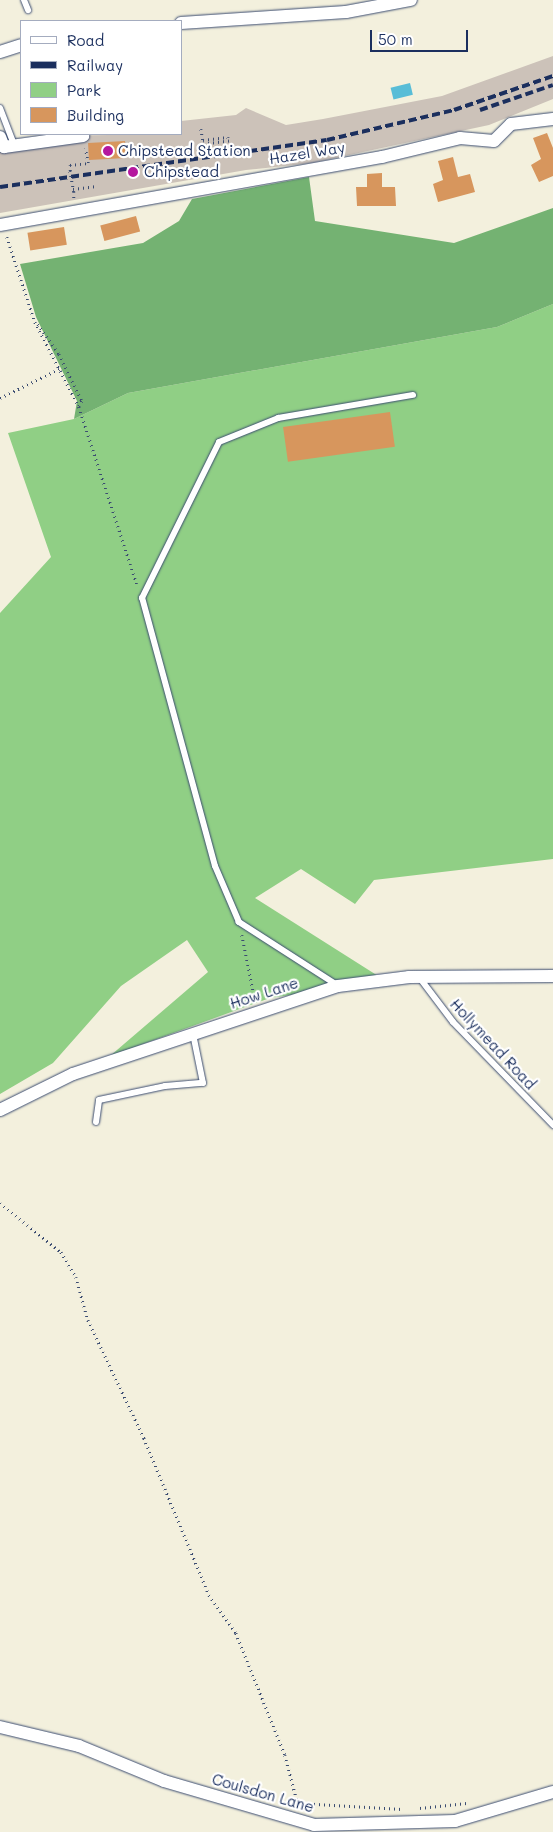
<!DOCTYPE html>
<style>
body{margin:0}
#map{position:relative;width:553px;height:1832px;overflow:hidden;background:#f3f0dd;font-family:Mali,sans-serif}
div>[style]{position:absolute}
.industrial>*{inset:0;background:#ccc2b9}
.green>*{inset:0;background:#90cf85}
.forest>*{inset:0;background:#74b272}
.water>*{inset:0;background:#58bdd7;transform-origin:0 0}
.building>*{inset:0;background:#d7965d;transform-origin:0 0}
.path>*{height:2.5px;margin-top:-1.25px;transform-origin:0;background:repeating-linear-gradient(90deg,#3b4c71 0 1px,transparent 0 5px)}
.roads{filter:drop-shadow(0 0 1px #3b4c71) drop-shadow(0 0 1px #3b4c71)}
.service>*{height:6px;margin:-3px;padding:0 3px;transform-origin:3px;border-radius:3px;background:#fff}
.minor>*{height:12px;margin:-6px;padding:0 6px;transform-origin:6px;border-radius:6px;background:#fff}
.rail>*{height:4px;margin-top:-2px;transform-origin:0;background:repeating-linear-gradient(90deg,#1b2f5e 0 8px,transparent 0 12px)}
.path-bridge>*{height:2.5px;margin-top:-1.25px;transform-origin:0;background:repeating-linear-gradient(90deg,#3b4c71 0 1px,transparent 0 5px)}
.dots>*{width:14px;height:14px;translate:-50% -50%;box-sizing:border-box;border:2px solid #fff;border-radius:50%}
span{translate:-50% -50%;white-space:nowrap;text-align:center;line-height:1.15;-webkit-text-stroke:4.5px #fff;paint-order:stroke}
.poi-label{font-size:15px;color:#1b2f5e}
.left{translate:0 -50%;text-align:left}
.street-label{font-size:15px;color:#1b2f5e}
.legend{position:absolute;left:20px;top:20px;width:162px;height:115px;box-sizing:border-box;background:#fff;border:1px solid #a4acbf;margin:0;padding:6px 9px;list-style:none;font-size:15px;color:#1b2f5e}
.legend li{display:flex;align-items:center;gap:10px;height:25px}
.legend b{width:25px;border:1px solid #a4acbf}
.scale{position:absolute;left:370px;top:30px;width:98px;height:22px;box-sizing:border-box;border:2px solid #1b2f5e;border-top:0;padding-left:6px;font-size:15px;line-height:18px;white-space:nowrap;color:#1b2f5e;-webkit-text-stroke:4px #fff;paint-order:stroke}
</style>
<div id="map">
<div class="industrial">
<div style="clip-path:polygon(553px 56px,553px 99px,489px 125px,312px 163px,246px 170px,0 213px,0 152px,36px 136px,181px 134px,181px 121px,236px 115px,246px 108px,286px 125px,323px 119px,442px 96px)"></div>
</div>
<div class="green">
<div style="clip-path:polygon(553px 304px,553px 859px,374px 880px,355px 904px,301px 869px,255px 898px,386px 981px,270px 998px,110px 1056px,208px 972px,187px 940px,121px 986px,53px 1063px,0 1094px,0 613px,51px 557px,8px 433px,74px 419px,128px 393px,497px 327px)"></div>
</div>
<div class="forest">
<div style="clip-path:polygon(309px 177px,315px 221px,454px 243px,553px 208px,553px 304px,497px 327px,128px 393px,74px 419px,77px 401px,36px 317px,20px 264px,143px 243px,179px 221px,192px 199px)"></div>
</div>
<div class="water">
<div style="left:410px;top:83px;width:12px;height:20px;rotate:76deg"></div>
</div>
<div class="building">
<div style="clip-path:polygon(547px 133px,553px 148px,553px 176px,539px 182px,531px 165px,541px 159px,533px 138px)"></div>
<div style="left:125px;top:141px;width:17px;height:37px;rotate:87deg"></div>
<div style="clip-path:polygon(453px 157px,458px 177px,470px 174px,475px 192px,438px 202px,433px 184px,443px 180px,438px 161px)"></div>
<div style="clip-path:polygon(382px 173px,382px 187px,395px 187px,396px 206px,357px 206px,356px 187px,367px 187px,367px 174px)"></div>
<div style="left:136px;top:216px;width:16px;height:37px;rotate:75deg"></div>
<div style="left:64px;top:227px;width:18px;height:37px;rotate:81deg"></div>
<div style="left:390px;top:412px;width:35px;height:108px;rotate:82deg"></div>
</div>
<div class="path">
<div style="left:201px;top:129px;width:11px;rotate:80deg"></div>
<div style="left:203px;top:140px;width:25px;rotate:-7deg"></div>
<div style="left:228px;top:137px;width:4px;rotate:76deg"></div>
<div style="left:229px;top:141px;width:26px;rotate:173deg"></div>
<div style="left:203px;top:144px;width:2px;rotate:63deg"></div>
<div style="left:70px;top:171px;width:6px;rotate:-90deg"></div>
<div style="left:70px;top:165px;width:18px;rotate:-6deg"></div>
<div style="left:88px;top:163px;width:15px;rotate:-101deg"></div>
<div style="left:73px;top:189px;width:24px;rotate:-7deg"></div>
<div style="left:74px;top:192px;width:9px;rotate:90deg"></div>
<div style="left:7px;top:237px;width:89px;rotate:71.8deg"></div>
<div style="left:35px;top:322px;width:96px;rotate:62.6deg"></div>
<div style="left:79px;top:407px;width:186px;rotate:71.9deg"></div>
<div style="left:38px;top:324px;width:37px;rotate:55deg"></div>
<div style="left:59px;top:354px;width:52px;rotate:63.9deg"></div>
<div style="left:82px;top:401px;width:6px;rotate:121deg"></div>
<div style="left:0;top:398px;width:66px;rotate:-26.2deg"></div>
<div style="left:242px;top:935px;width:66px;rotate:78.7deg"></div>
<div style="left:0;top:1203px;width:78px;rotate:38.8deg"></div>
<div style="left:61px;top:1252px;width:29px;rotate:59deg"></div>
<div style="left:76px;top:1277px;width:45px;rotate:74.4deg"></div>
<div style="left:88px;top:1320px;width:131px;rotate:64.6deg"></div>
<div style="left:144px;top:1438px;width:170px;rotate:67.5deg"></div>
<div style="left:209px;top:1595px;width:47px;rotate:54.6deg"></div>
<div style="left:236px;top:1633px;width:131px;rotate:68.1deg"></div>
<div style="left:285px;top:1755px;width:55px;rotate:75.2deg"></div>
<div style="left:299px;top:1803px;width:103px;rotate:3.3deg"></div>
<div style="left:420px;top:1808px;width:47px;rotate:-6.1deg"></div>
</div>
<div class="roads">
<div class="service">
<div style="left:24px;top:0;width:11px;rotate:68deg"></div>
<div style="left:0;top:108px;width:40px;rotate:69deg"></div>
<div style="left:419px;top:977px;width:56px;rotate:52.9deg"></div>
<div style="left:453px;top:1022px;width:144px;rotate:45.8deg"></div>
<div style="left:337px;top:985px;width:117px;rotate:-147.3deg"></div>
<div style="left:239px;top:922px;width:61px;rotate:-113.2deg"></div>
<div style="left:215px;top:866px;width:278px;rotate:-105.2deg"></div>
<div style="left:142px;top:598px;width:174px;rotate:-63.7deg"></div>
<div style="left:219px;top:442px;width:64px;rotate:-22.1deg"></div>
<div style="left:278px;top:418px;width:137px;rotate:-9.7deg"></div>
<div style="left:96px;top:1122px;width:22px;rotate:-82deg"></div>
<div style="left:99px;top:1100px;width:67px;rotate:-12deg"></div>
<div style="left:165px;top:1086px;width:38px;rotate:-5deg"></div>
<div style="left:203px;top:1083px;width:50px;rotate:-101.5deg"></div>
</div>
<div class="minor">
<div style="left:181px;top:23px;width:165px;rotate:-3.8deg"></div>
<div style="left:346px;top:12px;width:66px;rotate:-10.5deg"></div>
<div style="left:0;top:52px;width:22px;rotate:-18deg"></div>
<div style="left:0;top:137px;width:11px;rotate:68deg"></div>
<div style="left:4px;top:147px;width:80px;rotate:-7.9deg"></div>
<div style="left:0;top:225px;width:388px;rotate:-10.1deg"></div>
<div style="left:382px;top:157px;width:80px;rotate:-13.7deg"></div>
<div style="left:460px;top:138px;width:34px;rotate:5deg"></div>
<div style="left:494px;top:141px;width:24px;rotate:-45deg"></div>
<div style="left:511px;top:124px;width:42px;rotate:-6.8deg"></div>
<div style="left:0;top:1110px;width:81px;rotate:-26.3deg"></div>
<div style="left:73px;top:1074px;width:279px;rotate:-18.4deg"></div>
<div style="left:338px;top:986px;width:72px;rotate:-7.2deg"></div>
<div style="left:409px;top:977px;width:144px;rotate:-0.4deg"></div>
<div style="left:0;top:1727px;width:81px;rotate:13.5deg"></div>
<div style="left:79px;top:1746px;width:92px;rotate:22.4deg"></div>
<div style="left:164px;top:1781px;width:156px;rotate:16.3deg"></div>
<div style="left:314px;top:1825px;width:141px;rotate:-1.6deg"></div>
<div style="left:455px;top:1821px;width:102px;rotate:-16.5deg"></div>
</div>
</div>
<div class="rail">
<div style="left:480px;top:110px;width:77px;rotate:-18.9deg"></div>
<div style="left:0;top:187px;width:330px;rotate:-8.2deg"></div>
<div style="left:327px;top:140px;width:130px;rotate:-13.3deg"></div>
<div style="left:454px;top:110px;width:105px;rotate:-19deg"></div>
</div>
<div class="path-bridge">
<div style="left:70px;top:171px;width:21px;rotate:79deg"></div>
</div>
<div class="dots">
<div style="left:108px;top:151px;background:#b5179e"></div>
<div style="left:133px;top:172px;background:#b5179e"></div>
</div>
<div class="poi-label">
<span class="left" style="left:118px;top:151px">Chipstead Station</span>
<span class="left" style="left:144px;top:172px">Chipstead</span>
</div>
<div class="street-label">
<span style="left:307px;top:153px;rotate:-9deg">Hazel Way</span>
<span style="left:264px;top:993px;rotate:-18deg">How Lane</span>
<span style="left:493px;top:1044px;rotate:47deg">Hollymead Road</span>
<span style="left:263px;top:1793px;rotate:16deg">Coulsdon Lane</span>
</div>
<ul class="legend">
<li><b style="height:6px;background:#fff"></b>Road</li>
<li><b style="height:6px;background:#1b2f5e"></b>Railway</li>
<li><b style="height:14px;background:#90cf85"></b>Park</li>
<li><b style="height:14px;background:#d7965d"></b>Building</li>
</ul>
<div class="scale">50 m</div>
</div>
